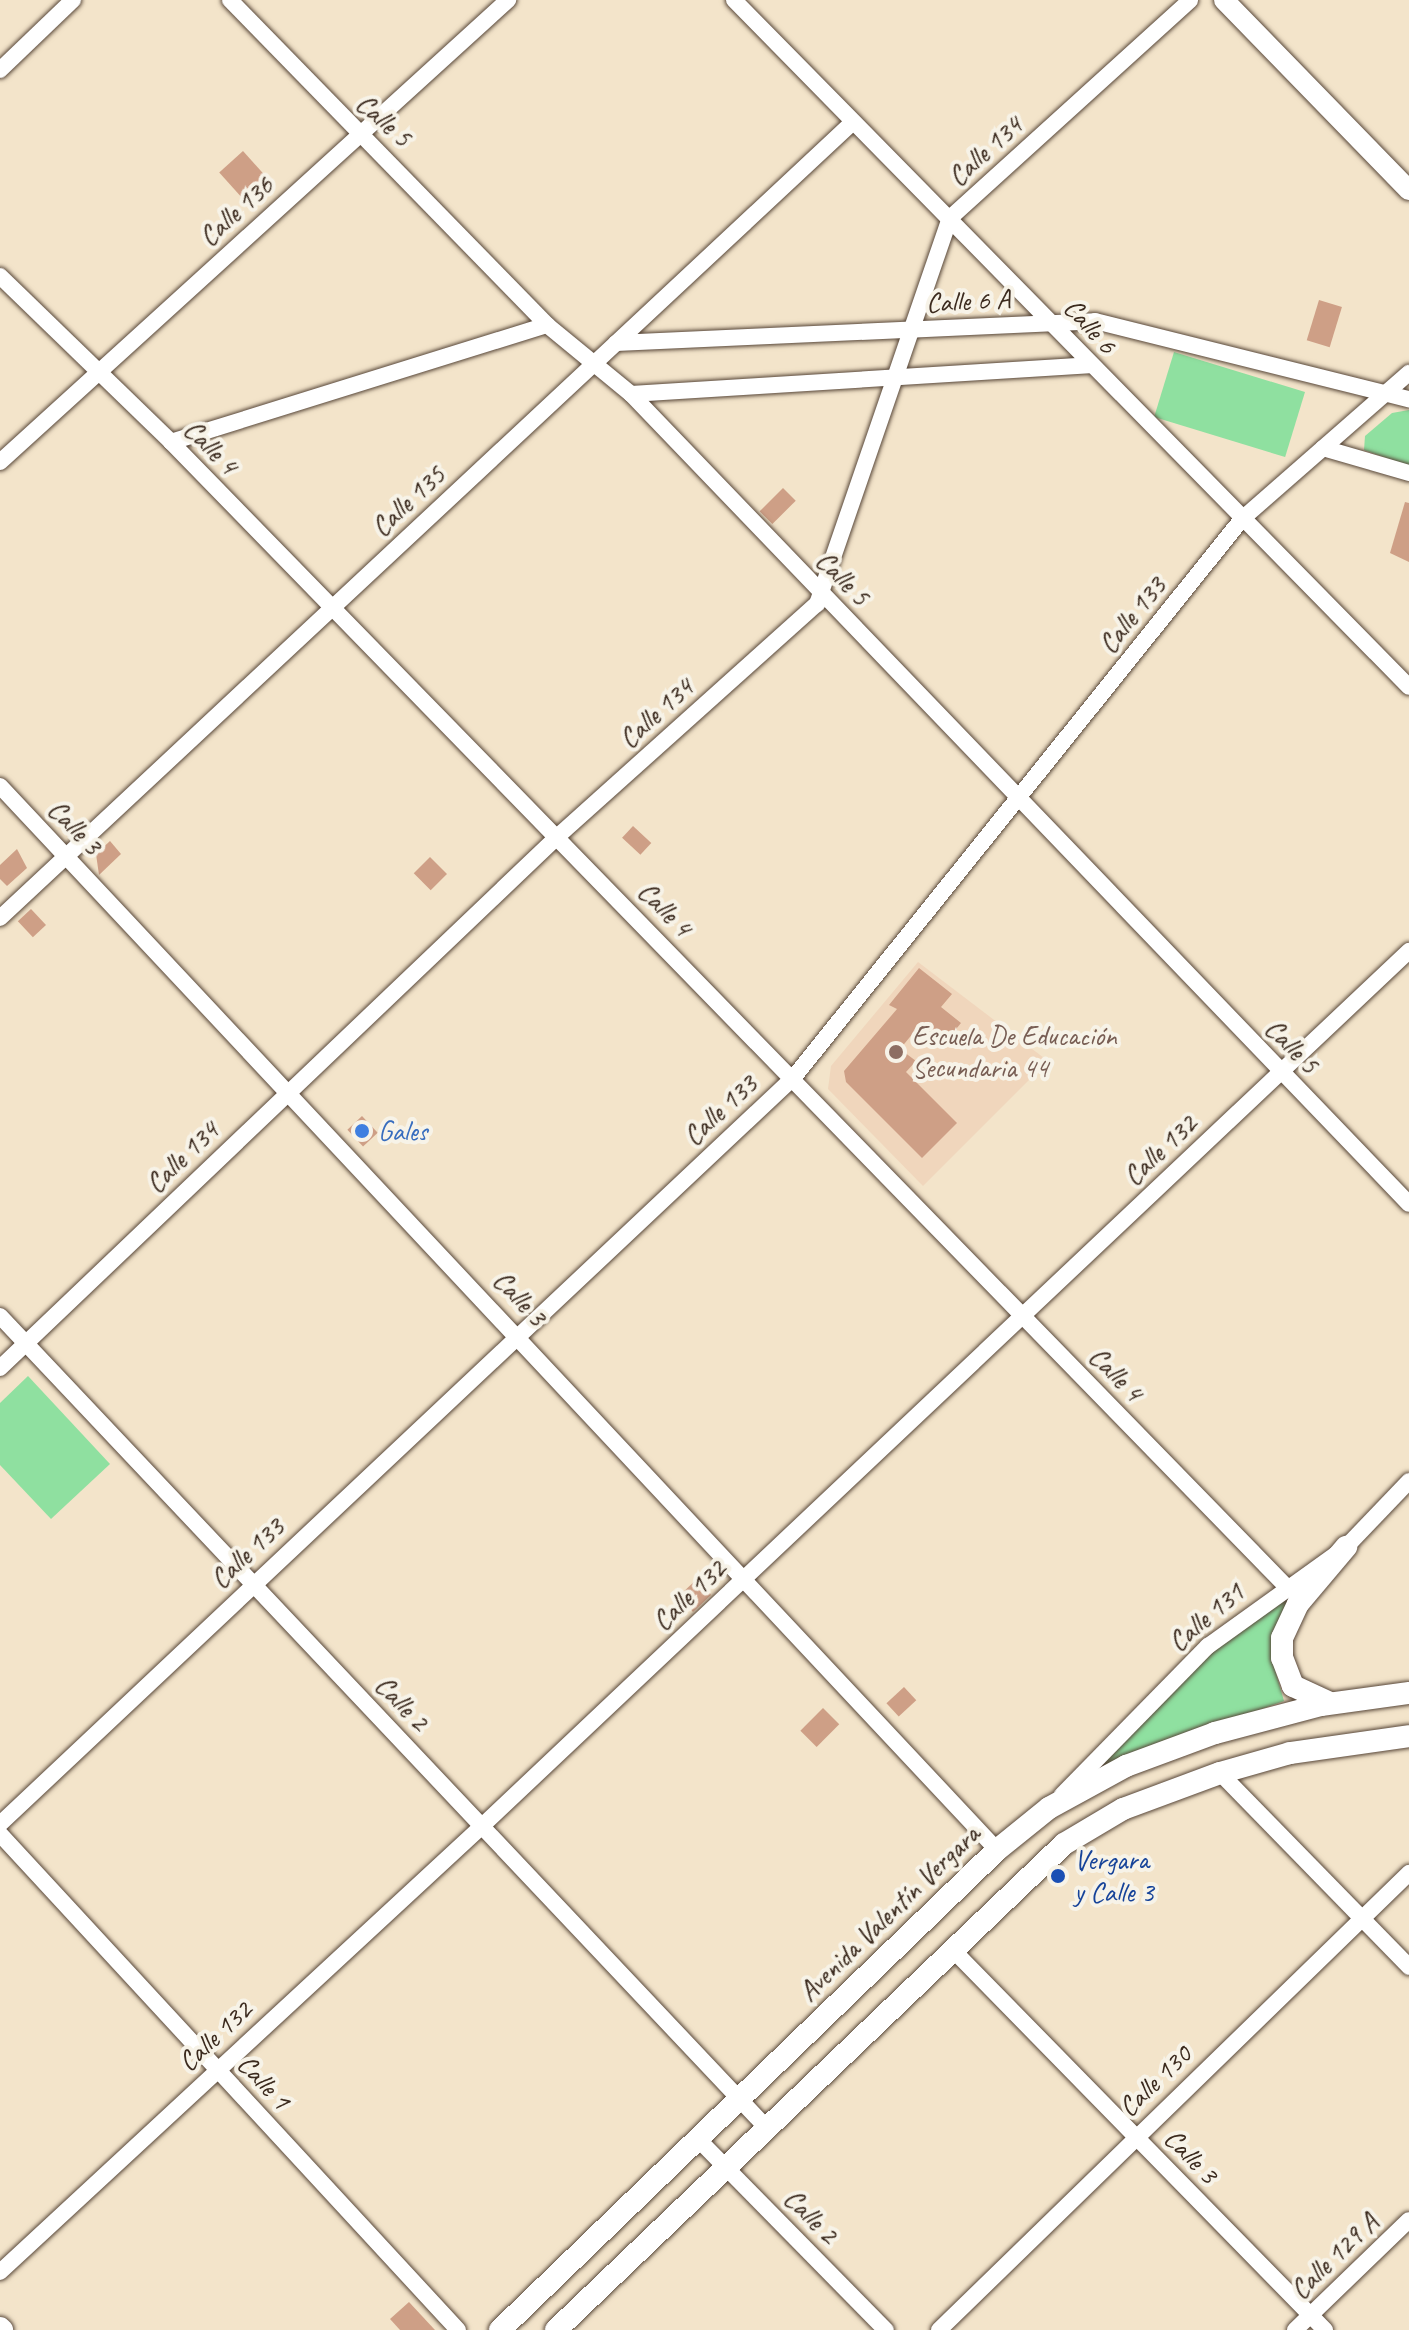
<!DOCTYPE html>
<meta charset="utf-8">
<style>
body{margin:0}
#map{position:relative;width:1409px;height:2330px;overflow:hidden;background:#f3e4ca;font-family:Caveat,sans-serif}
div>[style]{position:absolute}
.built>*{inset:0;background:#f0d6bc}
.green>*{inset:0;background:#8fe0a0;transform-origin:0 0}
.building>*{inset:0;background:#ce9f86;transform-origin:0 0}
.roads{filter:drop-shadow(0 0 2px #574638) drop-shadow(0 0 2px #574638)}
.minor>*{height:16px;margin:-8px;padding:0 8px;transform-origin:8px;border-radius:8px;background:#fff}
.tertiary>*{height:20px;margin:-10px;padding:0 10px;transform-origin:10px;border-radius:10px;background:#fff}
.secondary>*{height:22px;margin:-11px;padding:0 11px;transform-origin:11px;border-radius:11px;background:#fff}
.dots>*{width:22px;height:22px;translate:-50% -50%;box-sizing:border-box;border:4px solid #f7f3e8;border-radius:50%}
span{translate:-50% -50%;white-space:nowrap;text-align:center;line-height:1.15;-webkit-text-stroke:8px #f7f3e8;paint-order:stroke}
.street-label{font-size:28px;color:#3b2a1e}
.education-label{font-size:28px;color:#785e54}
.left{translate:0 -50%;text-align:left}
.shop-label{font-size:28px;color:#366cbe}
.transit-label{font-size:28px;color:#164399}
</style>
<div id="map">
<div class="built">
<div style="clip-path:polygon(918px 962px,1048px 1061px,923px 1186px,828px 1089px,831px 1066px)"></div>
</div>
<div class="green">
<div style="left:1174px;top:352px;width:137px;height:68px;rotate:17deg"></div>
<div style="clip-path:polygon(1409px 410px,1409px 466px,1364px 450px,1365px 436px,1392px 413px)"></div>
<div style="clip-path:polygon(28px 1376px,110px 1464px,51px 1519px,0 1465px,0 1403px)"></div>
<div style="clip-path:polygon(1301px 1584px,1271px 1656px,1284px 1701px,1103px 1766px,1101px 1761px,1211px 1654px)"></div>
</div>
<div class="building">
<div style="left:243px;top:151px;width:36px;height:32px;rotate:48deg"></div>
<div style="left:1319px;top:300px;width:24px;height:42px;rotate:17deg"></div>
<div style="left:783px;top:488px;width:18px;height:33px;rotate:45deg"></div>
<div style="clip-path:polygon(1405px 502px,1409px 503px,1409px 562px,1390px 553px)"></div>
<div style="left:633px;top:826px;width:25px;height:16px;rotate:43deg"></div>
<div style="clip-path:polygon(110px 841px,121px 854px,99px 875px,96px 854px)"></div>
<div style="clip-path:polygon(17px 849px,27px 868px,7px 886px,0 879px,0 865px)"></div>
<div style="left:430px;top:857px;width:24px;height:23px;rotate:45deg"></div>
<div style="left:31px;top:909px;width:22px;height:18px;rotate:47deg"></div>
<div style="clip-path:polygon(919px 968px,952px 994px,941px 1007px,961px 1023px,943px 1045px,919px 1026px,900px 1049px,916px 1061px,906px 1072px,957px 1123px,922px 1158px,846px 1082px,844px 1071px,897px 1009px,889px 1005px)"></div>
<div style="left:362px;top:1116px;width:23px;height:20px;rotate:47deg"></div>
<div style="clip-path:polygon(700px 1576px,711px 1595px,693px 1612px,679px 1596px)"></div>
<div style="left:904px;top:1687px;width:18px;height:24px;rotate:47deg"></div>
<div style="left:823px;top:1708px;width:23px;height:32px;rotate:45deg"></div>
<div style="clip-path:polygon(409px 2302px,435px 2330px,400px 2330px,390px 2319px)"></div>
</div>
<div class="roads">
<div class="minor">
<div style="left:230px;top:0;width:454px;rotate:45.7deg"></div>
<div style="left:547px;top:325px;width:109px;rotate:39.4deg"></div>
<div style="left:631px;top:394px;width:1123px;rotate:46.15deg"></div>
<div style="left:734px;top:0;width:963px;rotate:45.5deg"></div>
<div style="left:0;top:70px;width:101px;rotate:-43.8deg"></div>
<div style="left:0;top:276px;width:238px;rotate:44.1deg"></div>
<div style="left:171px;top:442px;width:1597px;rotate:45.74deg"></div>
<div style="left:616px;top:343px;width:480px;rotate:-2.6deg"></div>
<div style="left:1095px;top:321px;width:324px;rotate:14deg"></div>
<div style="left:631px;top:394px;width:459px;rotate:-3.6deg"></div>
<div style="left:171px;top:442px;width:394px;rotate:-17.3deg"></div>
<div style="left:1323px;top:448px;width:90px;rotate:16.2deg"></div>
<div style="left:0;top:462px;width:687px;rotate:-42.28deg"></div>
<div style="left:0;top:786px;width:1458px;rotate:46.86deg"></div>
<div style="left:0;top:918px;width:1165px;rotate:-43.02deg"></div>
<div style="left:0;top:1316px;width:1114px;rotate:46.64deg"></div>
<div style="left:0;top:1368px;width:771px;rotate:-43.63deg"></div>
<div style="left:558px;top:836px;width:348px;rotate:-41.9deg"></div>
<div style="left:817px;top:604px;width:408px;rotate:-71deg"></div>
<div style="left:950px;top:218px;width:324px;rotate:-42.2deg"></div>
<div style="left:1220px;top:1773px;width:271px;rotate:45.7deg"></div>
<div style="left:1062px;top:1795px;width:209px;rotate:-45.6deg"></div>
<div style="left:1208px;top:1646px;width:170px;rotate:-35.7deg"></div>
<div style="left:1346px;top:1547px;width:91px;rotate:-46.3deg"></div>
<div style="left:0;top:1824px;width:1090px;rotate:-43.25deg"></div>
<div style="left:794px;top:1077px;width:716px;rotate:-51.24deg"></div>
<div style="left:1242px;top:519px;width:222px;rotate:-41.2deg"></div>
<div style="left:0;top:1834px;width:675px;rotate:47.28deg"></div>
<div style="left:953px;top:1950px;width:532px;rotate:45.61deg"></div>
<div style="left:698px;top:2139px;width:268px;rotate:45.5deg"></div>
<div style="left:0;top:2272px;width:657px;rotate:-42.78deg"></div>
<div style="left:482px;top:1826px;width:1275px;rotate:-43.35deg"></div>
<div style="left:939px;top:2330px;width:656px;rotate:-44.2deg"></div>
<div style="left:1295px;top:2330px;width:158px;rotate:-44deg"></div>
</div>
<div class="tertiary">
<div style="left:1224px;top:0;width:265px;rotate:45.8deg"></div>
</div>
<div class="secondary">
<div style="left:1330px;top:1703px;width:41px;rotate:-155.3deg"></div>
<div style="left:1293px;top:1686px;width:30px;rotate:-111deg"></div>
<div style="left:1282px;top:1658px;width:20px;rotate:-90deg"></div>
<div style="left:1282px;top:1638px;width:38px;rotate:-65deg"></div>
<div style="left:1298px;top:1604px;width:75px;rotate:-49.9deg"></div>
<div style="left:0;top:2328px;width:3px;rotate:45deg"></div>
<div style="left:500px;top:2330px;width:691px;rotate:-44deg"></div>
<div style="left:997px;top:1850px;width:67px;rotate:-38.9deg"></div>
<div style="left:1049px;top:1808px;width:88px;rotate:-28.6deg"></div>
<div style="left:1126px;top:1766px;width:95px;rotate:-20.3deg"></div>
<div style="left:1215px;top:1733px;width:110px;rotate:-14.8deg"></div>
<div style="left:1321px;top:1705px;width:89px;rotate:-7.8deg"></div>
<div style="left:556px;top:2330px;width:703px;rotate:-43.73deg"></div>
<div style="left:1064px;top:1844px;width:69px;rotate:-30.7deg"></div>
<div style="left:1123px;top:1809px;width:103px;rotate:-20.4deg"></div>
<div style="left:1220px;top:1773px;width:73px;rotate:-15.9deg"></div>
<div style="left:1290px;top:1753px;width:120px;rotate:-8.1deg"></div>
</div>
</div>
<div class="dots">
<div style="left:896px;top:1052px;background:#8d6e63"></div>
<div style="left:362px;top:1131px;background:#3f7fe0"></div>
<div style="left:1058px;top:1876px;background:#1a4fb4"></div>
</div>
<div class="street-label">
<span style="left:384px;top:120px;rotate:42deg">Calle 5</span>
<span style="left:985px;top:151px;rotate:-42deg">Calle 134</span>
<span style="left:236px;top:211px;rotate:-42deg">Calle 136</span>
<span style="left:968px;top:301px;rotate:-3deg">Calle 6 A</span>
<span style="left:1090px;top:326px;rotate:48deg">Calle 6</span>
<span style="left:211px;top:447px;rotate:46deg">Calle 4</span>
<span style="left:408px;top:501px;rotate:-43deg">Calle 135</span>
<span style="left:843px;top:578px;rotate:46deg">Calle 5</span>
<span style="left:1132px;top:615px;rotate:-51deg">Calle 133</span>
<span style="left:656px;top:713px;rotate:-42deg">Calle 134</span>
<span style="left:75px;top:827px;rotate:46deg">Calle 3</span>
<span style="left:665px;top:909px;rotate:46deg">Calle 4</span>
<span style="left:1292px;top:1046px;rotate:46deg">Calle 5</span>
<span style="left:720px;top:1110px;rotate:-43deg">Calle 133</span>
<span style="left:1160px;top:1150px;rotate:-43deg">Calle 132</span>
<span style="left:182px;top:1157px;rotate:-44deg">Calle 134</span>
<span style="left:520px;top:1298px;rotate:47deg">Calle 3</span>
<span style="left:1116px;top:1374px;rotate:46deg">Calle 4</span>
<span style="left:247px;top:1553px;rotate:-43deg">Calle 133</span>
<span style="left:689px;top:1595px;rotate:-43deg">Calle 132</span>
<span style="left:1206px;top:1617px;rotate:-40deg">Calle 131</span>
<span style="left:402px;top:1703px;rotate:47deg">Calle 2</span>
<span style="left:889px;top:1913px;rotate:-44deg">Avenida Valentín Vergara</span>
<span style="left:215px;top:2036px;rotate:-43deg">Calle 132</span>
<span style="left:1155px;top:2081px;rotate:-44deg">Calle 130</span>
<span style="left:264px;top:2082px;rotate:47deg">Calle 1</span>
<span style="left:1191px;top:2156px;rotate:46deg">Calle 3</span>
<span style="left:811px;top:2216px;rotate:46deg">Calle 2</span>
<span style="left:1334px;top:2256px;rotate:-44deg">Calle 129 A</span>
</div>
<div class="education-label">
<span class="left" style="left:912px;top:1052px">Escuela De Educación<br>Secundaria 44</span>
</div>
<div class="shop-label">
<span class="left" style="left:378px;top:1131px">Gales</span>
</div>
<div class="transit-label">
<span class="left" style="left:1074px;top:1876px">Vergara<br>y Calle 3</span>
</div>
</div>
